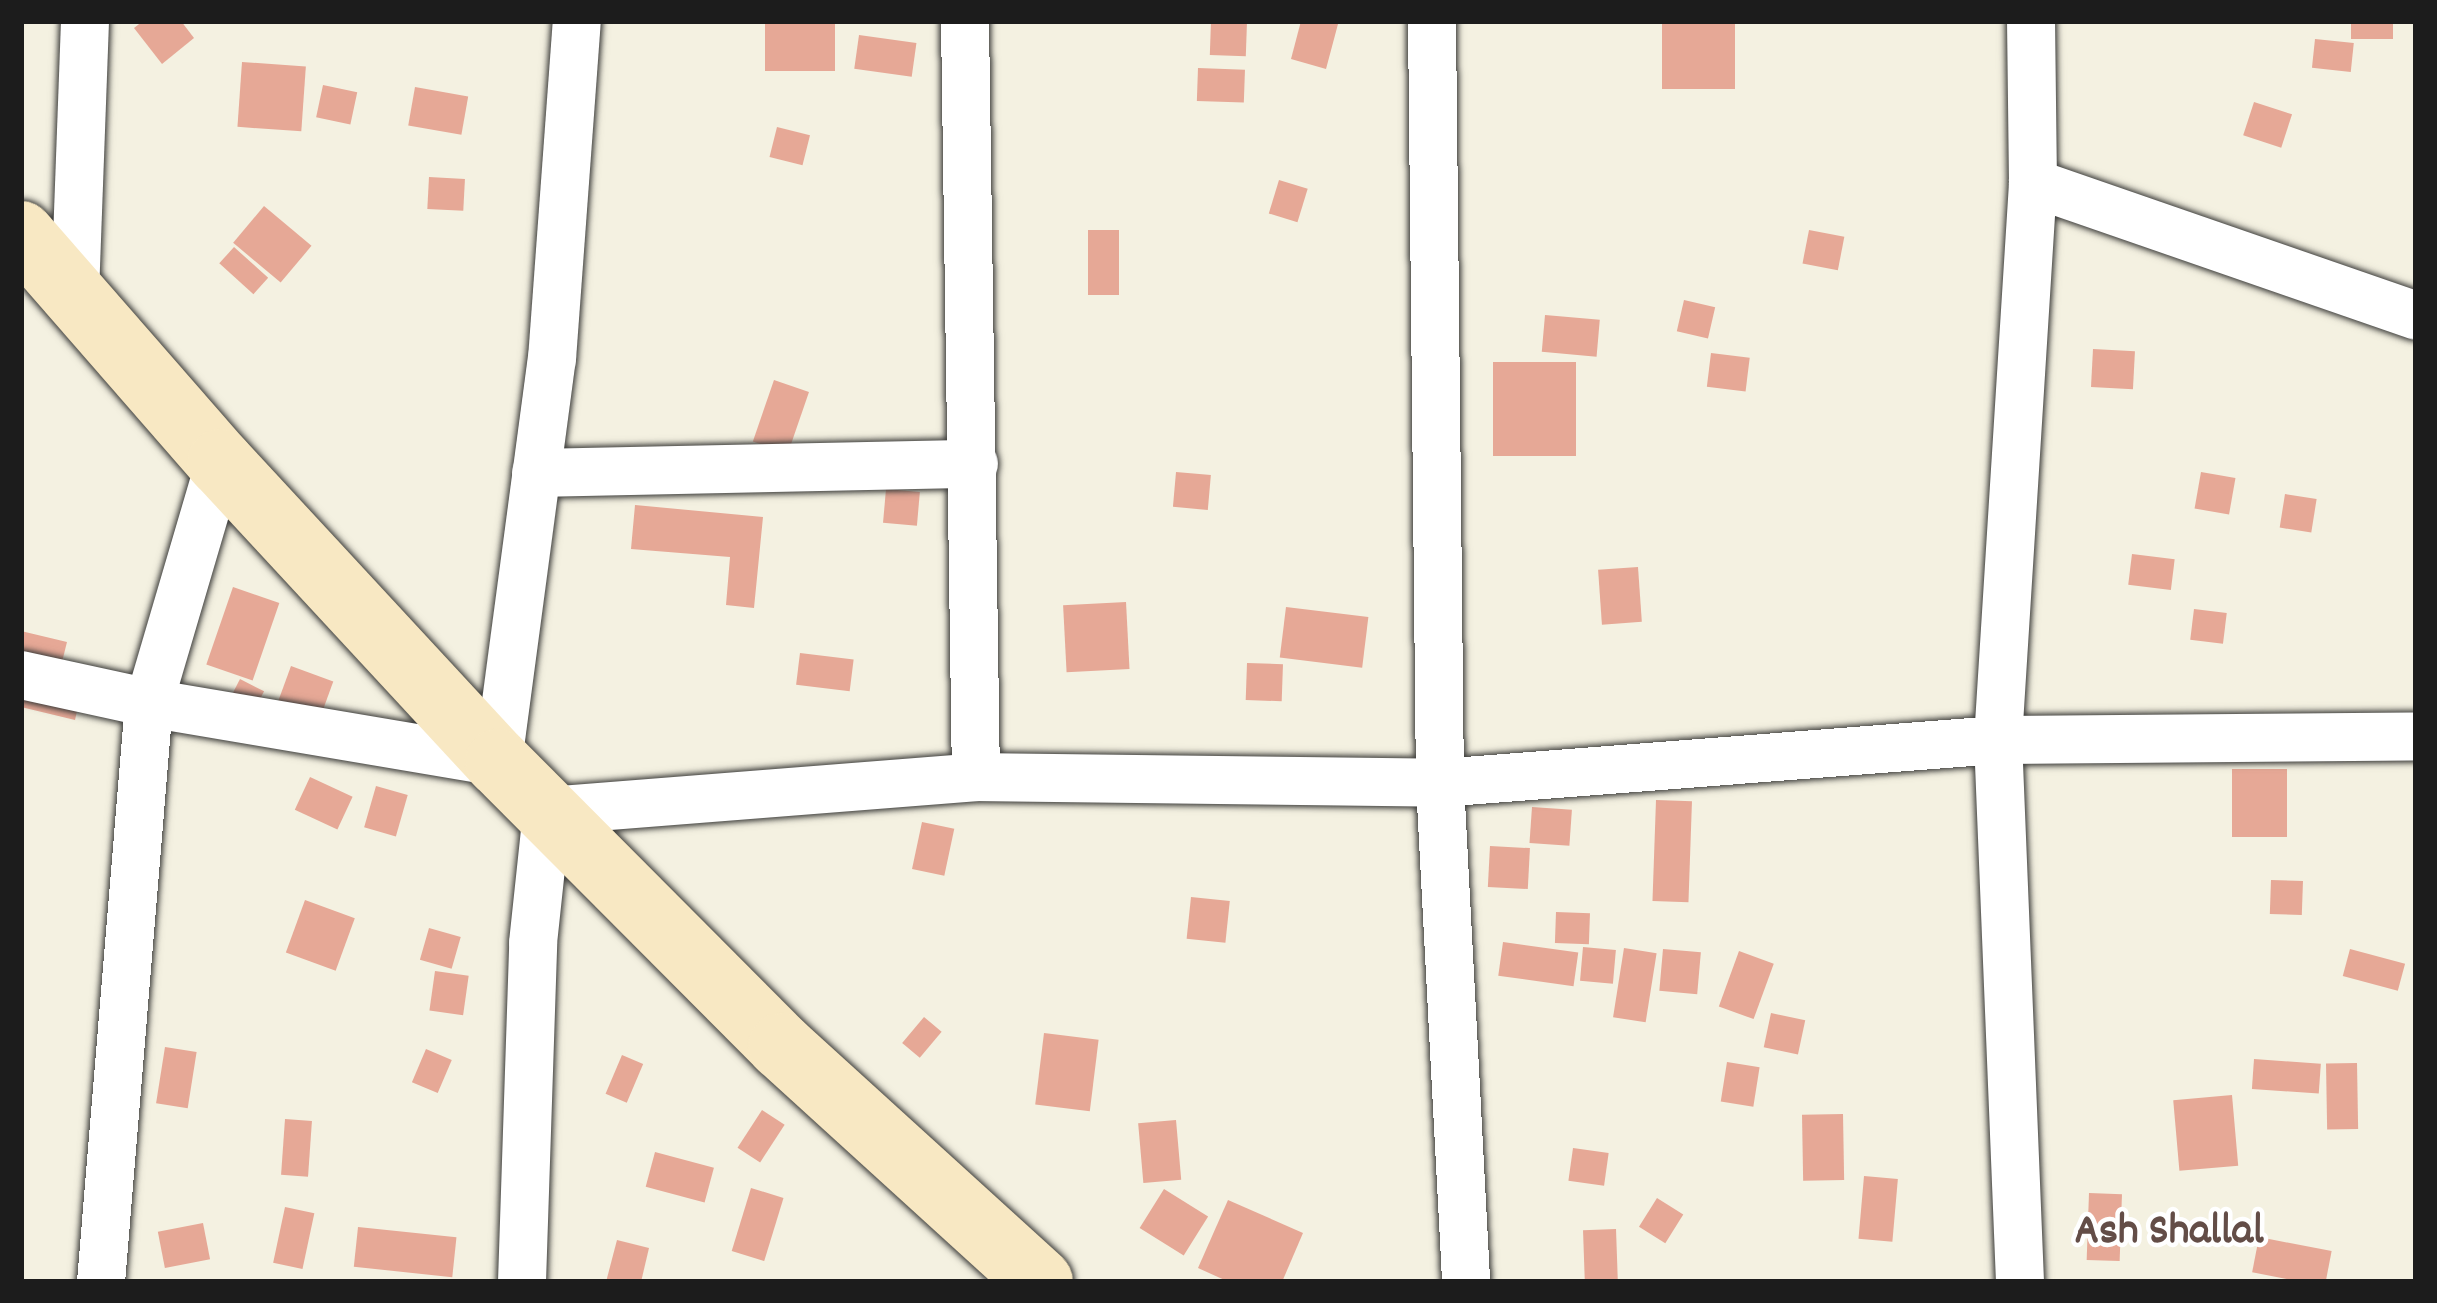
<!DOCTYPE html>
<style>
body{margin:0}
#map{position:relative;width:2437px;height:1303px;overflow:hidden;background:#f4f1e1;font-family:Dekko,sans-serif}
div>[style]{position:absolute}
.building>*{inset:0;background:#e6a896;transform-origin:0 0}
.roads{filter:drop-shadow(0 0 3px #3c3c3a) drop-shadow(0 0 3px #3c3c3a)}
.street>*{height:48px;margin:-24px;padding:0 24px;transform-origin:24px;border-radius:24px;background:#fff}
.secondary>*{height:66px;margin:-33px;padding:0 33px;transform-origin:33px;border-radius:33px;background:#f8e8c3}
span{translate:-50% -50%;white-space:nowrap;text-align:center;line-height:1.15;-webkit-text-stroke:9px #fff;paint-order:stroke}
.quarter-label{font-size:45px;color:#634d47;font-weight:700}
.frame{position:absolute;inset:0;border:24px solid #1c1c1c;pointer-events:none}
</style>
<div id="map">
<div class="building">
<div style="clip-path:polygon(143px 21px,181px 21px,194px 38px,162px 64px,134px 28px)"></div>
<div style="left:765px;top:21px;width:70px;height:50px"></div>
<div style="left:1211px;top:21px;width:36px;height:34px;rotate:2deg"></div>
<div style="clip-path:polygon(1301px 21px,1338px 24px,1326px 69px,1291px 59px)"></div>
<div style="left:1662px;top:21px;width:73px;height:68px"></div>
<div style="left:2351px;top:21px;width:42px;height:18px"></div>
<div style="left:859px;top:35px;width:58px;height:34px;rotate:8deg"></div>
<div style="left:2315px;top:39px;width:39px;height:29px;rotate:6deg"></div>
<div style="left:242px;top:62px;width:64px;height:65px;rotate:4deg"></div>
<div style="left:1198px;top:68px;width:47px;height:33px;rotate:2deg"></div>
<div style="left:323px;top:85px;width:35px;height:33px;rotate:12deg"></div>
<div style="left:415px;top:87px;width:54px;height:39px;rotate:10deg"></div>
<div style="left:2254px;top:102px;width:40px;height:35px;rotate:18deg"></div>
<div style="left:777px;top:127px;width:34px;height:31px;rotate:14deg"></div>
<div style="left:429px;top:177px;width:36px;height:32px;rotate:3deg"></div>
<div style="left:1279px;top:180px;width:30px;height:35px;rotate:17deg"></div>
<div style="left:264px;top:206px;width:62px;height:48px;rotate:40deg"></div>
<div style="left:1088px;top:230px;width:31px;height:65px"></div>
<div style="left:1809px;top:230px;width:36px;height:34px;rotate:11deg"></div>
<div style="left:234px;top:247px;width:46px;height:22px;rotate:42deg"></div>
<div style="left:1684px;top:300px;width:32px;height:32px;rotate:13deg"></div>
<div style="left:1545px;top:315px;width:55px;height:37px;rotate:5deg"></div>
<div style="left:2093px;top:349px;width:42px;height:38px;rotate:3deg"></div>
<div style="left:1711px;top:353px;width:39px;height:34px;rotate:7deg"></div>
<div style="left:1493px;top:362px;width:83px;height:94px"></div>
<div style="left:774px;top:380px;width:37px;height:65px;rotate:19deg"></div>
<div style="left:1176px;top:472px;width:35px;height:35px;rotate:5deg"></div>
<div style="left:2201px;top:472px;width:35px;height:37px;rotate:10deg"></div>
<div style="left:886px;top:489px;width:34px;height:34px;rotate:5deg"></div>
<div style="left:2285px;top:494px;width:32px;height:34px;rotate:9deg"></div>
<div style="clip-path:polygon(635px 505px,763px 517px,754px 608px,726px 605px,730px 557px,631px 549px)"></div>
<div style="left:2132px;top:554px;width:43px;height:31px;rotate:7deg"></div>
<div style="left:1638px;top:567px;width:55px;height:40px;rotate:86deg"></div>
<div style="left:233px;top:587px;width:49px;height:82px;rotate:19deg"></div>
<div style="left:1126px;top:602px;width:67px;height:63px;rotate:87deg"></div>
<div style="left:1286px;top:607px;width:83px;height:51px;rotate:7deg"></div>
<div style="left:2194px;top:609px;width:33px;height:31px;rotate:7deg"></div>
<div style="clip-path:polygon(21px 631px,67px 642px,59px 674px,84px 680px,75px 720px,21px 707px)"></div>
<div style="left:800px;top:653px;width:54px;height:32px;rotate:7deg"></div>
<div style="left:1247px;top:663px;width:36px;height:37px;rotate:2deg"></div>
<div style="left:291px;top:666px;width:45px;height:65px;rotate:20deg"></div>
<div style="left:240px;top:679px;width:27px;height:43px;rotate:27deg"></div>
<div style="left:2232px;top:769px;width:55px;height:68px"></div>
<div style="left:310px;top:777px;width:47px;height:36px;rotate:25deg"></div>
<div style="left:376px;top:786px;width:33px;height:43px;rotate:16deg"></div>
<div style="left:1656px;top:800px;width:36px;height:101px;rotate:2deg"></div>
<div style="left:1532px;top:807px;width:40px;height:36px;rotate:4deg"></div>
<div style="left:922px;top:822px;width:33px;height:48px;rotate:12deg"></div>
<div style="left:1490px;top:846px;width:40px;height:41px;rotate:3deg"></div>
<div style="left:2271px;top:880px;width:32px;height:34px;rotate:2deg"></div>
<div style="left:1191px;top:897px;width:39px;height:42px;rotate:6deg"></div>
<div style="left:305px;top:900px;width:53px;height:56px;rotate:20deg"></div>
<div style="left:1556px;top:912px;width:34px;height:31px;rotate:2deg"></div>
<div style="left:429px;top:928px;width:33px;height:33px;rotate:16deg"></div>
<div style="left:1503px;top:942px;width:76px;height:34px;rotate:8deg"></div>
<div style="left:1583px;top:947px;width:33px;height:34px;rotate:5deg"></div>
<div style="left:1624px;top:948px;width:33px;height:70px;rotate:9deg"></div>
<div style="left:1663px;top:949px;width:38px;height:42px;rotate:5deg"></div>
<div style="left:2350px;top:949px;width:57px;height:28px;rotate:15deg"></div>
<div style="left:1739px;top:951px;width:37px;height:59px;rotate:20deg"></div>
<div style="left:435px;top:971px;width:34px;height:40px;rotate:8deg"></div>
<div style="left:1771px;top:1013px;width:35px;height:35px;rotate:12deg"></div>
<div style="left:924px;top:1017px;width:23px;height:34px;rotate:40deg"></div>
<div style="left:1044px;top:1033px;width:55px;height:72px;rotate:7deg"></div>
<div style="left:165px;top:1047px;width:32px;height:57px;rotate:9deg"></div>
<div style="left:426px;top:1049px;width:28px;height:36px;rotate:23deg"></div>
<div style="left:622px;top:1055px;width:23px;height:42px;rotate:23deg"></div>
<div style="left:2254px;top:1059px;width:67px;height:30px;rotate:4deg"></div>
<div style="left:1727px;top:1062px;width:33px;height:40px;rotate:9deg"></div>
<div style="left:2357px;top:1063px;width:66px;height:31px;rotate:89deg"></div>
<div style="left:2232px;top:1095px;width:71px;height:59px;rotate:85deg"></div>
<div style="left:762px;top:1110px;width:27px;height:45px;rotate:33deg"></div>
<div style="left:1843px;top:1114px;width:66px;height:41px;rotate:89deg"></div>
<div style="left:285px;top:1119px;width:27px;height:56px;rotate:4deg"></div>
<div style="left:1176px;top:1120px;width:60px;height:38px;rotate:85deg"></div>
<div style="left:1573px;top:1148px;width:36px;height:33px;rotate:8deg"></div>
<div style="left:655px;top:1152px;width:61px;height:36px;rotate:15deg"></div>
<div style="left:1864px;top:1176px;width:34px;height:63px;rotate:5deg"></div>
<div style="left:751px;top:1188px;width:34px;height:66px;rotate:17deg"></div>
<div style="left:1164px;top:1189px;width:52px;height:46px;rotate:32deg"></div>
<div style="left:2089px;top:1193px;width:33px;height:67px;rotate:2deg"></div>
<div style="left:1657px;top:1198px;width:31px;height:34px;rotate:32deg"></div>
<div style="clip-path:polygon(1228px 1200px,1303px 1233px,1282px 1282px,1229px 1282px,1198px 1268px)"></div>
<div style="left:285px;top:1207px;width:30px;height:57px;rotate:12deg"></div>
<div style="left:203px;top:1223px;width:37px;height:46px;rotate:79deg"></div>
<div style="left:358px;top:1227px;width:99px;height:40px;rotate:6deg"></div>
<div style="left:1616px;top:1229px;width:53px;height:33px;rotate:88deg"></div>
<div style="left:2259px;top:1237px;width:74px;height:36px;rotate:11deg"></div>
<div style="clip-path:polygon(617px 1240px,649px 1248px,641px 1282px,606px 1282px)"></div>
</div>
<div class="roads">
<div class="street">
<div style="left:965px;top:21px;width:756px;rotate:89.17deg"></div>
<div style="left:1432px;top:21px;width:762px;rotate:89.4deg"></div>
<div style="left:1440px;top:783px;width:500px;rotate:87deg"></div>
<div style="left:2033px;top:183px;width:405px;rotate:19.1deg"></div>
<div style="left:75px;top:294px;width:273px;rotate:-87.9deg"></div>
<div style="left:536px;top:473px;width:438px;rotate:-1.2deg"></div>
<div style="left:21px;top:675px;width:131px;rotate:12.3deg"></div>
<div style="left:149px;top:703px;width:354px;rotate:9.6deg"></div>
<div style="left:498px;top:762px;width:407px;rotate:-82.4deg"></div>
<div style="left:552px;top:359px;width:339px;rotate:-85.8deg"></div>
<div style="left:101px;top:1282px;width:581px;rotate:-85.26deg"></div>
<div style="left:149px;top:703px;width:251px;rotate:-73.6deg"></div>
<div style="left:522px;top:1282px;width:339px;rotate:-88.1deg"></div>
<div style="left:533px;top:943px;width:133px;rotate:-83.9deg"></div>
<div style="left:547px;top:811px;width:430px;rotate:-4.5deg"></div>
<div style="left:976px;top:777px;width:464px;rotate:0.7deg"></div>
<div style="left:1440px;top:783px;width:560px;rotate:-4.41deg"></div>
<div style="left:1998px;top:740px;width:418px;rotate:-0.5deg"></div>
<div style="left:2020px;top:1282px;width:542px;rotate:-92.32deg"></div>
<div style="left:1998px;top:740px;width:558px;rotate:-86.4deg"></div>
<div style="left:2033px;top:183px;width:162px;rotate:-90.7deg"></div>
</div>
<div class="secondary">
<div style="left:21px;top:234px;width:303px;rotate:48.9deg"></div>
<div style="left:220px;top:462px;width:409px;rotate:47.2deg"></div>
<div style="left:498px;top:762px;width:401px;rotate:45.1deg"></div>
<div style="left:781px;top:1046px;width:350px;rotate:42.3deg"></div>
</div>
</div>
<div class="quarter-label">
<span style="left:2169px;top:1234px">Ash Shallal</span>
</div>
<div class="frame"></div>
</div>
